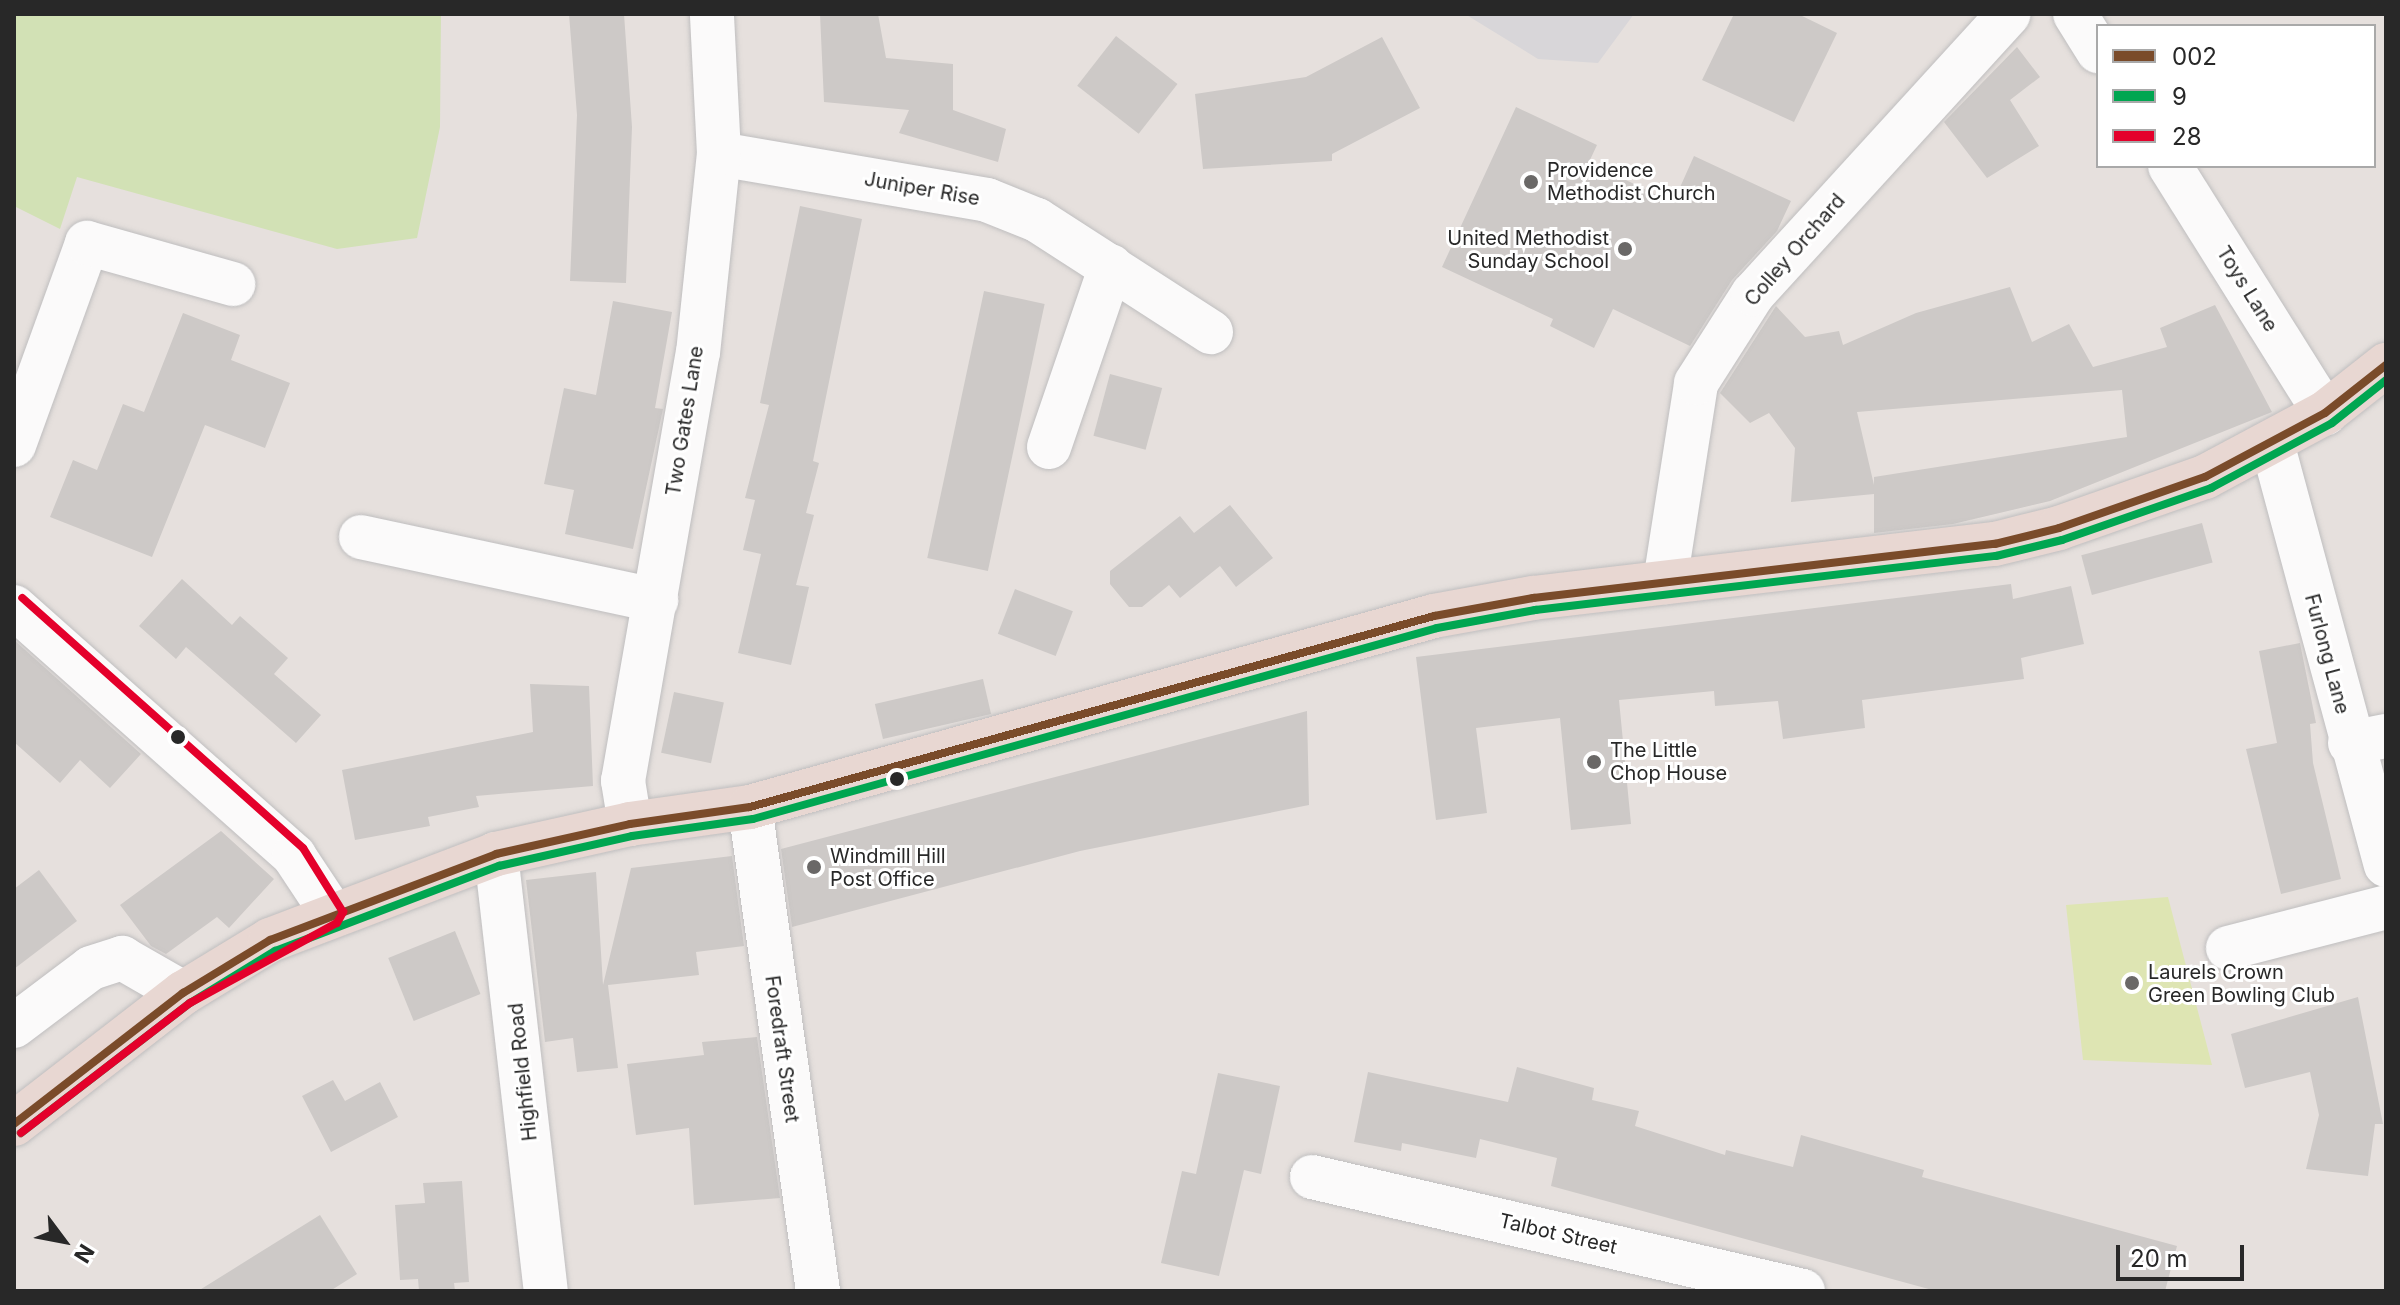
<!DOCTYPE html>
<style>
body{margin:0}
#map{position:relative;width:2400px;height:1305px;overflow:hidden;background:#e6e0dd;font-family:Inter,sans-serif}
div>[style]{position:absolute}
.industrial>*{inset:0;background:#d8d6d9}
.green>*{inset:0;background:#d2e1b5}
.pitch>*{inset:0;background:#dee5b3}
.building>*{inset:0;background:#cdc9c7;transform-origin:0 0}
.roads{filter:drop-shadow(0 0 2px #bfbebf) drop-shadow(0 0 2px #bfbebf)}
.minor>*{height:44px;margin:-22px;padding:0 22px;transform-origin:22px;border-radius:22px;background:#fbfafa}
.highway>*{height:44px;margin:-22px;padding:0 22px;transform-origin:22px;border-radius:22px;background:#e8d7d2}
.bus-1>*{height:8px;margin:-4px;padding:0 4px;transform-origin:4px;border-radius:4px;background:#7a4b2a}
.bus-2>*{height:8px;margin:-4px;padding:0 4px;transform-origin:4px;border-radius:4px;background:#00a651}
.bus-3>*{height:8px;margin:-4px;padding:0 4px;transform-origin:4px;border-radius:4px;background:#e4002b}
.dots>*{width:22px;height:22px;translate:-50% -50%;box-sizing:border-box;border:4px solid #fff;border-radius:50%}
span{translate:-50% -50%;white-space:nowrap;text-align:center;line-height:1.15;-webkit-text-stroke:6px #fff;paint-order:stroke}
.poi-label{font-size:20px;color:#282828}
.left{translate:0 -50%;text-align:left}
.right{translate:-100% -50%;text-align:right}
.street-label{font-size:20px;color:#282828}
.frame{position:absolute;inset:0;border:16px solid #282828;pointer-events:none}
.legend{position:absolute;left:2096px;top:24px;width:280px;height:144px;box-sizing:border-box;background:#fff;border:2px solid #a9a9a9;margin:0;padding:10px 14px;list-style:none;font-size:24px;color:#282828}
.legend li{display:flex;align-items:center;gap:16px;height:40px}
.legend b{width:40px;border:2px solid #a9a9a9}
.north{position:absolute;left:24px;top:1201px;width:80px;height:80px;-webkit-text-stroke:6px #fff;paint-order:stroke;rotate:122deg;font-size:22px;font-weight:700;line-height:32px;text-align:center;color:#282828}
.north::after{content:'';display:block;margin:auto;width:28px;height:36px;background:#282828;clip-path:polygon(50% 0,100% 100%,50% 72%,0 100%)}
.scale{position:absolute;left:2116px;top:1245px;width:128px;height:36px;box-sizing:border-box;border:4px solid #282828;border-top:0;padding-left:10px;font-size:24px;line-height:28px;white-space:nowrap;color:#282828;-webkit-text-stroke:6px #fff;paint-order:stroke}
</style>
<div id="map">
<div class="industrial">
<div style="clip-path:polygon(1465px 14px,1634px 14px,1598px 63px,1538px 59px)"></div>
</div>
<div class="green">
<div style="clip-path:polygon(14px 14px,441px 14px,440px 127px,417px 238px,337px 249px,77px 177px,60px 229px,14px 206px)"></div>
</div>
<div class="pitch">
<div style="clip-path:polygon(2168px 897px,2212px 1065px,2083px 1060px,2066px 905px)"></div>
</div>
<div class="building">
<div style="clip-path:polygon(569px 14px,624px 14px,632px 127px,626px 283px,570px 281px,577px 115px)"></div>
<div style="clip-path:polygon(820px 14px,878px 14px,886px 58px,953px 64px,953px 110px,1006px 129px,998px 162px,899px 133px,909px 110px,824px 102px)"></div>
<div style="clip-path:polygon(1734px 14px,1798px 14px,1837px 33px,1794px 122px,1702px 80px)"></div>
<div style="left:1116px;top:36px;width:78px;height:63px;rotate:38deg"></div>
<div style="clip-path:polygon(1382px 37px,1420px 108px,1332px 154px,1332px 161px,1203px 169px,1195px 94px,1306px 77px)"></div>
<div style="clip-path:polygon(2017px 47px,2040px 77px,2010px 100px,2039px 146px,1987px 178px,1944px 122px)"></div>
<div style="clip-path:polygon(1516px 107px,1597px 145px,1589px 162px,1673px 203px,1694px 156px,1791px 201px,1777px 231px,1732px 280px,1690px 346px,1613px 309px,1594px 348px,1550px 326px,1553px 319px,1442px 267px)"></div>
<div style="clip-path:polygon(800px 206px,862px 219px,813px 461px,819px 463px,806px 513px,814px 515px,796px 585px,809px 587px,791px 665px,738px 653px,761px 554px,743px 550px,755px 500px,745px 498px,769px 405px,760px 403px)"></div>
<div style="clip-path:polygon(evenodd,2010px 287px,2032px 342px,2069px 324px,2093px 367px,2167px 347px,2160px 328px,2215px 305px,2272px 412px,2050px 501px,1953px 524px,1874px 533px,1874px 494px,1791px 502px,1795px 448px,1769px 413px,1750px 423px,1720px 393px,1776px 306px,1805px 337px,1839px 331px,1843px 345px,1916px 313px,2010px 287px,2122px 390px,2127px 437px,1874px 477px,1874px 485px,1857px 412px,2122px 390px)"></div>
<div style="left:984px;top:291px;width:62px;height:273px;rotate:12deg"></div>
<div style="clip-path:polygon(613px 301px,672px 312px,655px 408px,663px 409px,633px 549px,565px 534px,574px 490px,544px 484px,564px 388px,596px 395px)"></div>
<div style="clip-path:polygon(183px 313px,240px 335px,231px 360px,290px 383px,265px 448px,205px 425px,152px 557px,50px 517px,73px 460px,97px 470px,123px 404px,144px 412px)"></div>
<div style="left:1110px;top:374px;width:54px;height:64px;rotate:15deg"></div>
<div style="clip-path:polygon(1230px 505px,1273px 558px,1236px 587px,1220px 566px,1180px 598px,1169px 585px,1142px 607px,1129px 607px,1110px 584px,1110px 571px,1180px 516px,1194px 533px)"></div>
<div style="left:2202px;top:523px;width:41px;height:125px;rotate:75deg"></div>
<div style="clip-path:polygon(182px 579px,232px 625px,240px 616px,288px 658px,274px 674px,321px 715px,296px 743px,186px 647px,176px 659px,139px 626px)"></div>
<div style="clip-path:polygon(2011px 584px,2013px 599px,2071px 586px,2084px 644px,2021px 658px,2024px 679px,1862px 700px,1865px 728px,1783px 739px,1778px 701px,1715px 706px,1714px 691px,1619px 700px,1631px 824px,1571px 830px,1560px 718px,1476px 728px,1487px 813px,1436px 820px,1416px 657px)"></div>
<div style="left:1015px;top:589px;width:62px;height:48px;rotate:21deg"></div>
<div style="clip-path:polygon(14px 640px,141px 754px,110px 788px,80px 760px,60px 783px,14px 742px)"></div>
<div style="clip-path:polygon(2300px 643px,2316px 723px,2310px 724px,2313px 763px,2341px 879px,2281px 894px,2246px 749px,2277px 743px,2259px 651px)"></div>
<div style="left:983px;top:679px;width:36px;height:111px;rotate:77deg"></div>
<div style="clip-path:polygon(530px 684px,589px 686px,593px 786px,476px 796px,479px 807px,428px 817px,430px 826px,355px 840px,342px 770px,533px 732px)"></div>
<div style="left:674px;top:692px;width:51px;height:62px;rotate:12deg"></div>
<div style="clip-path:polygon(1307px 711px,1309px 805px,1080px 851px,792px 927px,781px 849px)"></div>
<div style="clip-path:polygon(221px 831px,274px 879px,229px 928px,217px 917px,166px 954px,151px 946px,120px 905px)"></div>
<div style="clip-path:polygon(732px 856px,744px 946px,696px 952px,699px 975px,608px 985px,618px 1068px,577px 1072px,573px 1038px,545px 1042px,526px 880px,596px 872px,603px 985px,631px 868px)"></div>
<div style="clip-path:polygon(39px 870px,77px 921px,14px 969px,14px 889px)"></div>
<div style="left:455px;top:931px;width:68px;height:72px;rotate:68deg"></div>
<div style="clip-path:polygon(2358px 997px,2383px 1124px,2375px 1124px,2368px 1176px,2306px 1169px,2319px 1115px,2310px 1072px,2245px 1088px,2231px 1034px)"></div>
<div style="clip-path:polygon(757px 1037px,780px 1198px,694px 1205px,689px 1128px,636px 1135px,627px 1064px,704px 1055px,702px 1042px)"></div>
<div style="clip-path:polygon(1517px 1067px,1594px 1088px,1592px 1100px,1639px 1111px,1635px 1126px,1725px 1155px,1726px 1150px,1793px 1167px,1801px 1135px,1924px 1170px,1922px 1177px,2177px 1246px,2165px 1291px,1936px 1291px,1551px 1186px,1557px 1158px,1480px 1139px,1476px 1158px,1402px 1143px,1401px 1151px,1354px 1142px,1368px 1072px,1508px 1102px)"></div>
<div style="clip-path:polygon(1218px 1073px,1280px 1086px,1261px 1174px,1244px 1170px,1219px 1276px,1161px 1263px,1182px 1171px,1196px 1174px)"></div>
<div style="clip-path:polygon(333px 1080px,345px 1101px,380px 1082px,398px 1117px,331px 1152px,302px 1096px)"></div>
<div style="clip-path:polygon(462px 1181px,469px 1282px,454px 1283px,455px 1291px,419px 1291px,418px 1279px,400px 1280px,395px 1205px,425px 1203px,423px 1183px)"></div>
<div style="clip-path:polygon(320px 1215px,357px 1274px,330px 1291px,198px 1291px)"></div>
</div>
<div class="roads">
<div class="minor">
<div style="left:2075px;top:14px;width:44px;rotate:58.1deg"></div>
<div style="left:719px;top:154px;width:272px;rotate:9.7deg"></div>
<div style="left:987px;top:200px;width:54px;rotate:21.8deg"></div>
<div style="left:1037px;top:220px;width:207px;rotate:32.8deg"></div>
<div style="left:2170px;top:166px;width:292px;rotate:57.9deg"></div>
<div style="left:2272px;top:443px;width:437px;rotate:74.9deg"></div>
<div style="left:14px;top:445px;width:215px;rotate:-70.1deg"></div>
<div style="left:87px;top:243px;width:152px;rotate:15.7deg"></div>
<div style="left:1049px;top:447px;width:191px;rotate:-71.1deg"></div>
<div style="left:361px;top:537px;width:302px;rotate:12.1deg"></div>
<div style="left:1665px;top:582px;width:201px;rotate:-81.1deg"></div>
<div style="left:1696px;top:383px;width:106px;rotate:-57.4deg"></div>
<div style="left:1753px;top:294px;width:379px;rotate:-47.6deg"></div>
<div style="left:14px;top:607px;width:375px;rotate:41.6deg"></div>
<div style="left:294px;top:856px;width:67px;rotate:56.5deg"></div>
<div style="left:2350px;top:743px;width:37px;rotate:-11deg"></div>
<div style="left:750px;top:807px;width:489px;rotate:82deg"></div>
<div style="left:630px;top:824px;width:44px;rotate:-99.2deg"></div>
<div style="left:623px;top:781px;width:435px;rotate:-80.1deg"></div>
<div style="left:698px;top:353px;width:200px;rotate:-84deg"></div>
<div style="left:719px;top:154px;width:140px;rotate:-92.9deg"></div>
<div style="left:496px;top:854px;width:440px;rotate:83.5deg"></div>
<div style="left:2228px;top:948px;width:163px;rotate:-14.5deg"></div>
<div style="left:14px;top:1026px;width:96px;rotate:-37deg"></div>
<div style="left:91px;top:968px;width:33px;rotate:-18deg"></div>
<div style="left:122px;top:958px;width:70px;rotate:29.8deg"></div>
<div style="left:1312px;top:1177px;width:504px;rotate:13.07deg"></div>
</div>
<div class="highway">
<div style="left:14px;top:1124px;width:214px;rotate:-37.8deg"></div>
<div style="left:183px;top:993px;width:102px;rotate:-31.3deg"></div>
<div style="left:270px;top:940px;width:242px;rotate:-20.8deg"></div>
<div style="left:496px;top:854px;width:137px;rotate:-12.6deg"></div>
<div style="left:630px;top:824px;width:121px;rotate:-8.1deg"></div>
<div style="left:750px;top:807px;width:710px;rotate:-15.6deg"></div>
<div style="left:1434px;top:616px;width:101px;rotate:-10.3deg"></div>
<div style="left:1533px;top:598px;width:465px;rotate:-6.7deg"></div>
<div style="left:1995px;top:544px;width:66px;rotate:-14deg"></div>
<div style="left:2059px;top:528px;width:155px;rotate:-19.3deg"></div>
<div style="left:2205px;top:477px;width:136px;rotate:-28.1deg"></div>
<div style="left:2325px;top:413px;width:78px;rotate:-38.2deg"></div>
</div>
</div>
<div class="bus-1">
<div style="left:14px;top:1124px;width:214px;rotate:-37.8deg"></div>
<div style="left:183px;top:993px;width:102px;rotate:-31.3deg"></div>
<div style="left:270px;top:940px;width:242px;rotate:-20.8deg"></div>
<div style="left:496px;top:854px;width:137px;rotate:-12.6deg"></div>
<div style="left:630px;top:824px;width:121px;rotate:-8.1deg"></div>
<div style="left:750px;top:807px;width:710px;rotate:-15.6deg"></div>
<div style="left:1434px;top:616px;width:101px;rotate:-10.3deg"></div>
<div style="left:1533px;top:598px;width:465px;rotate:-6.7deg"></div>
<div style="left:1995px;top:544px;width:66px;rotate:-14deg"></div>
<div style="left:2059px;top:528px;width:155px;rotate:-19.3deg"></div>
<div style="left:2205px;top:477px;width:136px;rotate:-28.1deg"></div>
<div style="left:2325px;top:413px;width:78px;rotate:-38.2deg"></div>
</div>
<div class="bus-2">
<div style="left:21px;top:1133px;width:213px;rotate:-37.6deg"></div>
<div style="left:190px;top:1003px;width:100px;rotate:-31.5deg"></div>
<div style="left:275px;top:951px;width:240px;rotate:-20.8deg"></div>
<div style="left:499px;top:866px;width:136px;rotate:-12.7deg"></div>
<div style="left:632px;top:836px;width:122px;rotate:-8deg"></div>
<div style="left:753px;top:819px;width:710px;rotate:-15.6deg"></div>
<div style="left:1437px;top:628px;width:100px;rotate:-10.4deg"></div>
<div style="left:1535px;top:610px;width:464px;rotate:-6.7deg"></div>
<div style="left:1996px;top:556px;width:68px;rotate:-13.6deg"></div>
<div style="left:2062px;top:540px;width:158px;rotate:-19.2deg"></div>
<div style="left:2211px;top:488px;width:137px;rotate:-28.2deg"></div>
<div style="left:2332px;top:423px;width:69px;rotate:-38.5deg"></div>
</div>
<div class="bus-3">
<div style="left:21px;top:1133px;width:213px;rotate:-37.6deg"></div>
<div style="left:190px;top:1003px;width:167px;rotate:-28.6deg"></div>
<div style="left:337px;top:923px;width:13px;rotate:-61deg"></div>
<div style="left:343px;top:912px;width:75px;rotate:-122deg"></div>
<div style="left:303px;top:848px;width:376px;rotate:-138.3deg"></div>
</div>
<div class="dots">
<div style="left:1531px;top:182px;background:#6a6867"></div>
<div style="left:1625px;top:249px;background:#6a6867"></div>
<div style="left:178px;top:737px;background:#282828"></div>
<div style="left:1594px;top:762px;background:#6a6867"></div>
<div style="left:897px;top:779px;background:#282828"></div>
<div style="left:814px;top:867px;background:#6a6867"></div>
<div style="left:2132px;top:983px;background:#6a6867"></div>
</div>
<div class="poi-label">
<span class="left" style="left:1547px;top:182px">Providence<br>Methodist Church</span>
<span class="right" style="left:1609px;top:250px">United Methodist<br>Sunday School</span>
<span class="left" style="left:1610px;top:762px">The Little<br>Chop House</span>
<span class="left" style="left:830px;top:868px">Windmill Hill<br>Post Office</span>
<span class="left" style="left:2148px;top:984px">Laurels Crown<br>Green Bowling Club</span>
</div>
<div class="street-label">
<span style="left:922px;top:189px;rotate:10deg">Juniper Rise</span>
<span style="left:1795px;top:250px;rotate:-49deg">Colley Orchard</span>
<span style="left:2247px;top:289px;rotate:58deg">Toys Lane</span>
<span style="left:685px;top:421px;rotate:-81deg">Two Gates Lane</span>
<span style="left:2327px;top:654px;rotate:75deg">Furlong Lane</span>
<span style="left:782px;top:1049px;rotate:82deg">Foredraft Street</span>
<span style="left:523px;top:1072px;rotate:-96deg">Highfield Road</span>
<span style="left:1558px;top:1234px;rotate:13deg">Talbot Street</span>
</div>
<div class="frame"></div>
<ul class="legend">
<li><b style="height:10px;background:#7a4b2a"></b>002</li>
<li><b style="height:10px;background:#00a651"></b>9</li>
<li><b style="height:10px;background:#e4002b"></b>28</li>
</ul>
<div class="north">N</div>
<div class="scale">20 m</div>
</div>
